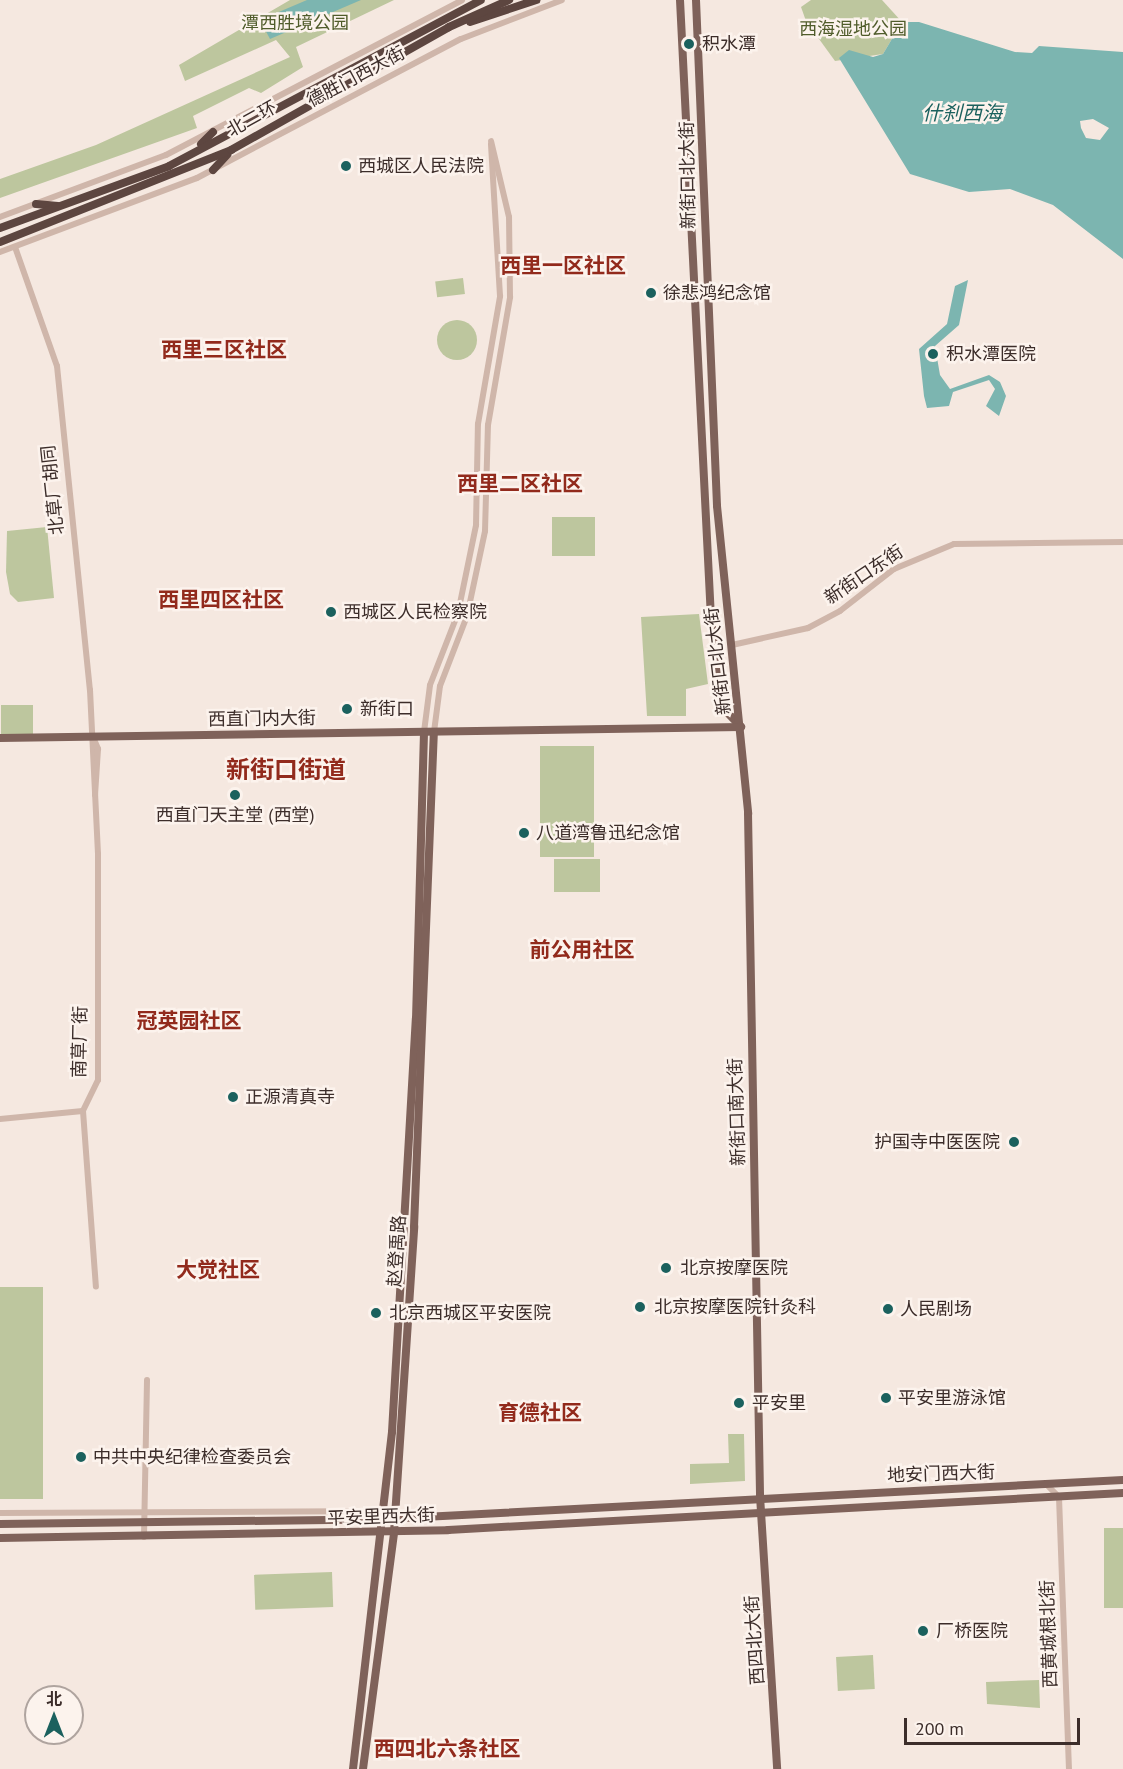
<!DOCTYPE html>
<meta charset="utf-8">
<style>
body{margin:0}
#map{position:relative;width:1123px;height:1769px;overflow:hidden;background:#f5e8e0;font-family:"PT Sans","Noto Sans SC",sans-serif}
div>[style]{position:absolute}
.green>*{inset:0;background:#bdc69e;transform-origin:0 0}
.round{border-radius:50%}
.water>*{inset:0;background:#7cb5b0}
.minor>*{height:6px;margin:-3px;padding:0 3px;transform-origin:3px;border-radius:3px;background:#cfb6aa}
.major>*{height:8px;margin:-4px;padding:0 4px;transform-origin:4px;border-radius:4px;background:#7f625a}
.highway>*{height:8px;margin:-4px;padding:0 4px;transform-origin:4px;border-radius:4px;background:#5d4640}
.dots>*{width:16px;height:16px;translate:-50% -50%;box-sizing:border-box;border:3px solid #fcf3ed;border-radius:50%}
span{translate:-50% -50%;white-space:nowrap;text-align:center;line-height:1.15;-webkit-text-stroke:5px #fcf3ed;paint-order:stroke}
.park-label{font-size:18px;color:#505c2b}
.poi-label{font-size:18px;color:#3c2d2a}
.left{translate:0 -50%;text-align:left}
.right{translate:-100% -50%;text-align:right}
.street-label{font-size:18px;color:#3c2d2a}
.water-label{font-size:20px;color:#1b615e;font-style:italic}
.quarter-label{font-size:21px;color:#922a1c;font-weight:700}
.district-label{font-size:24px;color:#922a1c;font-weight:700}
.north{position:absolute;left:24px;top:1685px;width:60px;height:60px;box-sizing:border-box;background:#fcf3ed;border:2px solid #afa49f;border-radius:50%;rotate:0deg;font-size:16px;font-weight:700;line-height:24px;text-align:center;color:#3c2d2a}
.north::after{content:'';display:block;margin:auto;width:21px;height:27px;background:#1b615e;clip-path:polygon(50% 0,100% 100%,50% 72%,0 100%)}
.scale{position:absolute;left:904px;top:1718px;width:176px;height:27px;box-sizing:border-box;border:3px solid #3c2d2a;border-top:0;padding-left:8px;font-size:18px;line-height:21px;white-space:nowrap;color:#3c2d2a;-webkit-text-stroke:4px #fcf3ed;paint-order:stroke}
</style>
<div id="map">
<div class="green">
<div style="clip-path:polygon(290px 0,394px 0,296px 47px,303px 67px,261px 93px,249px 88px,193px 116px,197px 128px,0 198px,0 179px,96px 145px,290px 57px,276px 40px,185px 81px,179px 65px)"></div>
<div style="clip-path:polygon(811px 0,882px 0,902px 22px,883px 54px,835px 61px,806px 21px,801px 7px)"></div>
<div style="left:463px;top:278px;width:16px;height:28px;rotate:83deg"></div>
<div class="round" style="left:437px;top:320px;width:40px;height:40px"></div>
<div style="left:552px;top:517px;width:43px;height:39px"></div>
<div style="clip-path:polygon(47px 527px,54px 598px,18px 602px,10px 594px,6px 572px,7px 531px)"></div>
<div style="clip-path:polygon(699px 614px,708px 684px,686px 689px,686px 716px,647px 716px,641px 617px)"></div>
<div style="left:1px;top:705px;width:32px;height:30px"></div>
<div style="left:540px;top:746px;width:54px;height:111px"></div>
<div style="left:600px;top:859px;width:33px;height:46px;rotate:90deg"></div>
<div style="left:0;top:1287px;width:43px;height:212px"></div>
<div style="clip-path:polygon(728px 1434px,744px 1434px,745px 1481px,690px 1484px,690px 1464px,729px 1463px)"></div>
<div style="left:1104px;top:1528px;width:19px;height:80px"></div>
<div style="left:332px;top:1572px;width:35px;height:78px;rotate:88deg"></div>
<div style="left:873px;top:1655px;width:34px;height:37px;rotate:87deg"></div>
<div style="clip-path:polygon(1039px 1680px,1040px 1708px,987px 1704px,986px 1682px)"></div>
</div>
<div class="water">
<div style="clip-path:polygon(307px 0,361px 0,270px 39px,260px 20px)"></div>
<div style="clip-path:polygon(evenodd,902px 22px,919px 22px,1015px 52px,1032px 53px,1039px 46px,1123px 52px,1123px 259px,1053px 205px,1010px 189px,969px 192px,910px 174px,839px 58px,849px 50px,873px 57px,883px 54px,902px 22px,1093px 119px,1109px 128px,1100px 140px,1086px 138px,1081px 128px,1080px 121px,1093px 119px)"></div>
<div style="clip-path:polygon(968px 280px,959px 325px,935px 346px,940px 375px,950px 389px,989px 375px,1000px 382px,1006px 396px,999px 416px,986px 406px,995px 389px,989px 380px,953px 392px,949px 406px,927px 408px,924px 396px,919px 349px,947px 324px,955px 286px)"></div>
</div>
<div class="minor">
<div style="left:0;top:217px;width:177px;rotate:-20.5deg"></div>
<div style="left:166px;top:155px;width:334px;rotate:-27.6deg"></div>
<div style="left:15px;top:247px;width:126px;rotate:70.6deg"></div>
<div style="left:57px;top:366px;width:326px;rotate:84.2deg"></div>
<div style="left:90px;top:690px;width:164px;rotate:87.2deg"></div>
<div style="left:98px;top:854px;width:226px;rotate:90deg"></div>
<div style="left:98px;top:1080px;width:34px;rotate:116deg"></div>
<div style="left:83px;top:1111px;width:176px;rotate:85.8deg"></div>
<div style="left:0;top:252px;width:210px;rotate:-20.6deg"></div>
<div style="left:197px;top:178px;width:298px;rotate:-27.8deg"></div>
<div style="left:461px;top:39px;width:108px;rotate:-21.1deg"></div>
<div style="left:732px;top:645px;width:78px;rotate:-12.6deg"></div>
<div style="left:808px;top:628px;width:36px;rotate:-28deg"></div>
<div style="left:840px;top:611px;width:68px;rotate:-37.9deg"></div>
<div style="left:894px;top:569px;width:65px;rotate:-22.6deg"></div>
<div style="left:954px;top:544px;width:169px;rotate:-0.7deg"></div>
<div style="left:424px;top:732px;width:47px;rotate:-82.7deg"></div>
<div style="left:430px;top:685px;width:77px;rotate:-68.7deg"></div>
<div style="left:458px;top:613px;width:90px;rotate:-78.4deg"></div>
<div style="left:476px;top:525px;width:101px;rotate:-88.9deg"></div>
<div style="left:478px;top:424px;width:130px;rotate:-80.2deg"></div>
<div style="left:500px;top:296px;width:152px;rotate:-93.4deg"></div>
<div style="left:434px;top:732px;width:46px;rotate:-82.6deg"></div>
<div style="left:440px;top:686px;width:75px;rotate:-68.9deg"></div>
<div style="left:467px;top:616px;width:87px;rotate:-78deg"></div>
<div style="left:485px;top:531px;width:106px;rotate:-88.4deg"></div>
<div style="left:488px;top:425px;width:130px;rotate:-80.2deg"></div>
<div style="left:510px;top:297px;width:80px;rotate:-90.7deg"></div>
<div style="left:509px;top:217px;width:78px;rotate:-103.3deg"></div>
<div style="left:93px;top:737px;width:13px;rotate:67deg"></div>
<div style="left:98px;top:749px;width:46px;rotate:93.7deg"></div>
<div style="left:0;top:1119px;width:83px;rotate:-5.5deg"></div>
<div style="left:1048px;top:1486px;width:16px;rotate:45deg"></div>
<div style="left:1059px;top:1497px;width:272px;rotate:87.9deg"></div>
<div style="left:0;top:1513px;width:385px;rotate:-0.3deg"></div>
<div style="left:385px;top:1511px;width:12px;rotate:31deg"></div>
<div style="left:144px;top:1537px;width:157px;rotate:-88.9deg"></div>
</div>
<div class="major">
<div style="left:680px;top:0;width:619px;rotate:87.13deg"></div>
<div style="left:711px;top:618px;width:89px;rotate:83.5deg"></div>
<div style="left:721px;top:706px;width:29px;rotate:46deg"></div>
<div style="left:696px;top:0;width:506px;rotate:87.62deg"></div>
<div style="left:717px;top:506px;width:309px;rotate:84.2deg"></div>
<div style="left:748px;top:813px;width:683px;rotate:88.99deg"></div>
<div style="left:760px;top:1496px;width:274px;rotate:86.4deg"></div>
<div style="left:0;top:738px;width:741px;rotate:-0.85deg"></div>
<div style="left:0;top:1524px;width:385px;rotate:-0.7deg"></div>
<div style="left:385px;top:1519px;width:739px;rotate:-3.03deg"></div>
<div style="left:0;top:1538px;width:448px;rotate:-1deg"></div>
<div style="left:448px;top:1530px;width:676px;rotate:-3.14deg"></div>
<div style="left:353px;top:1769px;width:339px;rotate:-83.4deg"></div>
<div style="left:392px;top:1432px;width:414px;rotate:-86.7deg"></div>
<div style="left:416px;top:1019px;width:287px;rotate:-88.4deg"></div>
<div style="left:363px;top:1769px;width:239px;rotate:-82.5deg"></div>
<div style="left:394px;top:1532px;width:306px;rotate:-86.2deg"></div>
<div style="left:414px;top:1227px;width:495px;rotate:-87.7deg"></div>
</div>
<div class="highway">
<div style="left:470px;top:22px;width:70px;rotate:-18.4deg"></div>
<div style="left:201px;top:144px;width:17px;rotate:-45deg"></div>
<div style="left:213px;top:170px;width:21px;rotate:-47deg"></div>
<div style="left:36px;top:204px;width:22px;rotate:5deg"></div>
<div style="left:0;top:228px;width:180px;rotate:-20.1deg"></div>
<div style="left:169px;top:166px;width:353px;rotate:-28deg"></div>
<div style="left:0;top:242px;width:249px;rotate:-21.7deg"></div>
<div style="left:231px;top:150px;width:250px;rotate:-29.4deg"></div>
<div style="left:449px;top:27px;width:66px;rotate:-24.2deg"></div>
</div>
<div class="dots">
<div style="left:689px;top:44px;background:#1b615e"></div>
<div style="left:346px;top:166px;background:#1b615e"></div>
<div style="left:651px;top:293px;background:#1b615e"></div>
<div style="left:933px;top:354px;background:#1b615e"></div>
<div style="left:331px;top:612px;background:#1b615e"></div>
<div style="left:347px;top:709px;background:#1b615e"></div>
<div style="left:235px;top:795px;background:#1b615e"></div>
<div style="left:524px;top:833px;background:#1b615e"></div>
<div style="left:233px;top:1097px;background:#1b615e"></div>
<div style="left:1014px;top:1142px;background:#1b615e"></div>
<div style="left:666px;top:1268px;background:#1b615e"></div>
<div style="left:640px;top:1307px;background:#1b615e"></div>
<div style="left:888px;top:1309px;background:#1b615e"></div>
<div style="left:376px;top:1313px;background:#1b615e"></div>
<div style="left:886px;top:1398px;background:#1b615e"></div>
<div style="left:739px;top:1403px;background:#1b615e"></div>
<div style="left:81px;top:1457px;background:#1b615e"></div>
<div style="left:923px;top:1631px;background:#1b615e"></div>
</div>
<div class="park-label">
<span style="left:295px;top:23px">潭西胜境公园</span>
<span style="left:853px;top:29px">西海湿地公园</span>
</div>
<div class="poi-label">
<span class="left" style="left:702px;top:44px">积水潭</span>
<span class="left" style="left:358px;top:166px">西城区人民法院</span>
<span class="left" style="left:663px;top:293px">徐悲鸿纪念馆</span>
<span class="left" style="left:946px;top:354px">积水潭医院</span>
<span class="left" style="left:343px;top:612px">西城区人民检察院</span>
<span class="left" style="left:360px;top:709px">新街口</span>
<span style="left:235px;top:815px">西直门天主堂 (西堂)</span>
<span class="left" style="left:536px;top:833px">八道湾鲁迅纪念馆</span>
<span class="left" style="left:245px;top:1097px">正源清真寺</span>
<span class="right" style="left:1000px;top:1142px">护国寺中医医院</span>
<span class="left" style="left:680px;top:1268px">北京按摩医院</span>
<span class="left" style="left:654px;top:1307px">北京按摩医院针灸科</span>
<span class="left" style="left:900px;top:1309px">人民剧场</span>
<span class="left" style="left:389px;top:1313px">北京西城区平安医院</span>
<span class="left" style="left:898px;top:1398px">平安里游泳馆</span>
<span class="left" style="left:752px;top:1403px">平安里</span>
<span class="left" style="left:93px;top:1457px">中共中央纪律检查委员会</span>
<span class="left" style="left:936px;top:1631px">厂桥医院</span>
</div>
<div class="street-label">
<span style="left:356px;top:77px;rotate:-28deg">德胜门西大街</span>
<span style="left:252px;top:119px;rotate:-29deg">北二环</span>
<span style="left:688px;top:175px;rotate:-91deg">新街口北大街</span>
<span style="left:53px;top:490px;rotate:-96deg">北草厂胡同</span>
<span style="left:864px;top:575px;rotate:-34deg">新街口东街</span>
<span style="left:718px;top:661px;rotate:-97deg">新街口北大街</span>
<span style="left:262px;top:719px;rotate:-1deg">西直门内大街</span>
<span style="left:80px;top:1042px;rotate:-89deg">南草厂街</span>
<span style="left:737px;top:1112px;rotate:-92deg">新街口南大街</span>
<span style="left:397px;top:1251px;rotate:-86deg">赵登禹路</span>
<span style="left:941px;top:1474px;rotate:-2deg">地安门西大街</span>
<span style="left:381px;top:1517px;rotate:-2deg">平安里西大街</span>
<span style="left:1049px;top:1634px;rotate:-92deg">西黄城根北街</span>
<span style="left:755px;top:1640px;rotate:-94deg">西四北大街</span>
</div>
<div class="water-label">
<span style="left:962px;top:113px">什刹西海</span>
</div>
<div class="quarter-label">
<span style="left:563px;top:266px">西里一区社区</span>
<span style="left:224px;top:350px">西里三区社区</span>
<span style="left:520px;top:484px">西里二区社区</span>
<span style="left:221px;top:600px">西里四区社区</span>
<span style="left:582px;top:950px">前公用社区</span>
<span style="left:189px;top:1021px">冠英园社区</span>
<span style="left:218px;top:1270px">大觉社区</span>
<span style="left:540px;top:1413px">育德社区</span>
<span style="left:447px;top:1749px">西四北六条社区</span>
</div>
<div class="district-label">
<span style="left:286px;top:770px">新街口街道</span>
</div>
<div class="north">北</div>
<div class="scale">200 m</div>
</div>
